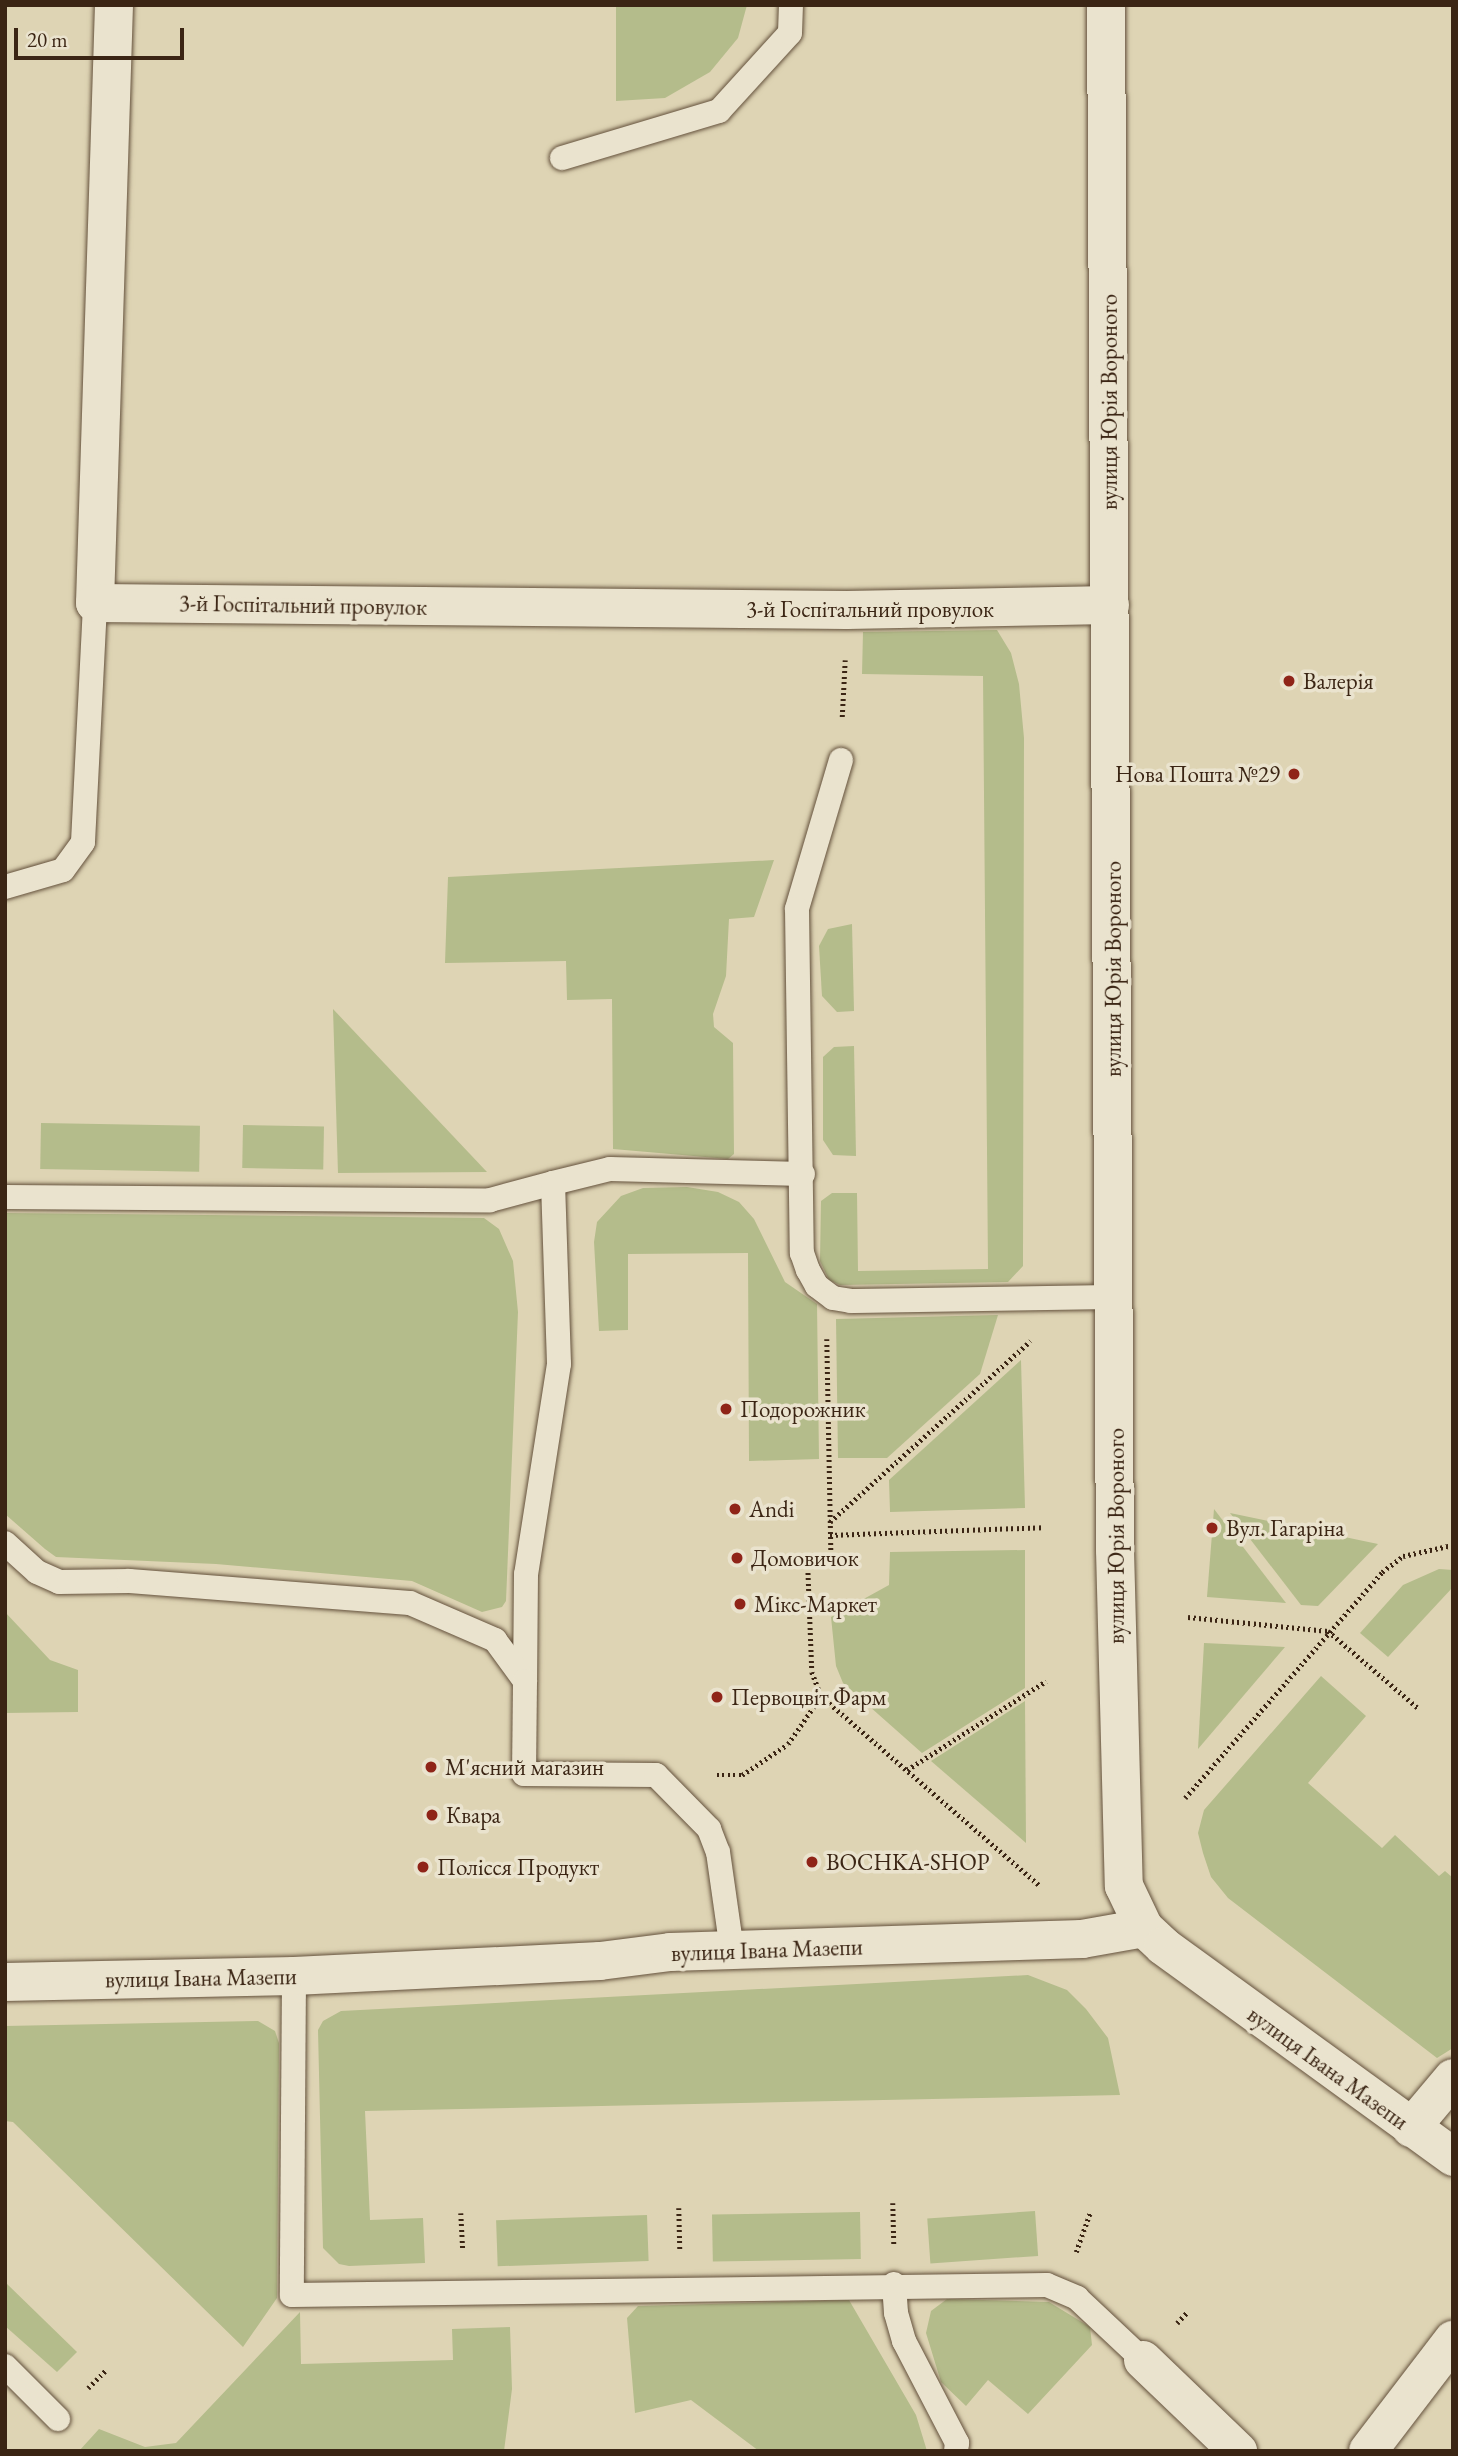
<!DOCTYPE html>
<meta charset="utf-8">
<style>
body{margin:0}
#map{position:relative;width:1458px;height:2456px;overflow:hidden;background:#ded4b4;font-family:"EB Garamond",serif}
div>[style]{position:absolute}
.green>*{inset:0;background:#b4bc8b;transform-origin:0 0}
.path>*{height:4.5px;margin-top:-2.25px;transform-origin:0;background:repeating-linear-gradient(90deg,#3b2514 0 2px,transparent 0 5.5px)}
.roads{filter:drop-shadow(0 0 2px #64513c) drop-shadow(0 0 2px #64513c)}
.service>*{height:24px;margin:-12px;padding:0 12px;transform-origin:12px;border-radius:12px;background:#eae3ce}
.minor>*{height:38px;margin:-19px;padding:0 19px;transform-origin:19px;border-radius:19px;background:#eae3ce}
.secondary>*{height:38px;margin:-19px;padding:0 19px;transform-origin:19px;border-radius:19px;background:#eae3ce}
.dots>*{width:19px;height:19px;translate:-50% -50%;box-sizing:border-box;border:4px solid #eae3ce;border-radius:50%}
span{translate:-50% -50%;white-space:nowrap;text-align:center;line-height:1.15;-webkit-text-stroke:7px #eae3ce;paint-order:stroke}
.street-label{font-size:23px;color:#3b2514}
.poi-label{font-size:23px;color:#3b2514}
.left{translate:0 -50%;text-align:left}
.right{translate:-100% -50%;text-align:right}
.frame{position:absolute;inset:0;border:7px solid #3b2514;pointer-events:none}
.scale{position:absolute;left:14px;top:28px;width:170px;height:32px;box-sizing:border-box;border:4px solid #3b2514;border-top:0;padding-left:9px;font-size:21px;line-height:24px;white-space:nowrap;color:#3b2514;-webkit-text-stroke:5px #eae3ce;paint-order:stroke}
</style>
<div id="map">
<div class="green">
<div style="clip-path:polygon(616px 5px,747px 5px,738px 38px,710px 72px,665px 98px,616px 101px)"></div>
<div style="clip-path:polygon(997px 630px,1011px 653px,1019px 684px,1024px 738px,1023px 1266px,1008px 1282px,840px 1285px,829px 1280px,820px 1261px,821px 1201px,832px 1193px,857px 1193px,858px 1271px,988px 1269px,983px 676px,862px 674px,863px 632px)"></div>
<div style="clip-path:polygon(774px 860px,754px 917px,729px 919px,726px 976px,713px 1014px,714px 1027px,733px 1043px,734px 1154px,728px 1159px,613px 1149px,612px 999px,567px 1000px,566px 961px,445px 963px,448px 877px)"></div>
<div style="clip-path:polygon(852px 924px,854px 1011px,837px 1012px,822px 996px,819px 946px,828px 929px)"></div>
<div style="clip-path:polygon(333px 1009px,487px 1172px,338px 1173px)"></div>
<div style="clip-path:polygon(854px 1046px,856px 1156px,833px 1155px,823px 1140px,823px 1057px,834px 1047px)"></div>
<div style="left:41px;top:1123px;width:159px;height:46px;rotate:1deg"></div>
<div style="left:243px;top:1125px;width:81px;height:43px;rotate:1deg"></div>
<div style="clip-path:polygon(687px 1187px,718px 1192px,739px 1202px,754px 1219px,785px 1282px,817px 1304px,819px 1459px,749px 1461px,748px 1253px,628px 1254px,628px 1330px,599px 1331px,594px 1242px,597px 1222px,621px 1196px,643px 1188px)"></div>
<div style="clip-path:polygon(5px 1213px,484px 1218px,499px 1229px,513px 1261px,518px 1312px,506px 1601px,502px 1607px,482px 1612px,412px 1581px,216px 1564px,56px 1557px,45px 1549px,5px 1514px)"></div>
<div style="clip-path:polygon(998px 1315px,980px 1374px,887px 1458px,838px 1458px,836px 1319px)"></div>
<div style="clip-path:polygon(1021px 1360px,1025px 1508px,890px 1512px,889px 1480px)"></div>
<div style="clip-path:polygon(1214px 1509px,1286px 1603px,1207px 1597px)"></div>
<div style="clip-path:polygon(1230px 1513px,1378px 1544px,1318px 1606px,1301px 1605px)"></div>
<div style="clip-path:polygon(1025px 1550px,1025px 1688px,922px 1753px,843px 1683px,836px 1666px,831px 1617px,889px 1585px,890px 1552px)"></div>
<div style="clip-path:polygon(1439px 1569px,1453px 1570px,1453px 1587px,1388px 1657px,1360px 1633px,1403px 1585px)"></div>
<div style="clip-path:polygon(5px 1612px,50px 1660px,78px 1670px,78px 1712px,5px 1713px)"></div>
<div style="clip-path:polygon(1204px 1643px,1285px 1647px,1198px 1749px)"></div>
<div style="clip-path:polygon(1321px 1676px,1366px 1716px,1308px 1783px,1382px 1848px,1395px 1835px,1439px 1876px,1445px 1871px,1453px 1878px,1453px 2048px,1437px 2058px,1228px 1898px,1211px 1877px,1203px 1853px,1198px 1833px,1204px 1810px)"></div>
<div style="clip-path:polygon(1025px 1701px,1026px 1843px,931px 1761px)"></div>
<div style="clip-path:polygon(1028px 1975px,1067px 1990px,1086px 2009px,1108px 2038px,1120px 2095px,365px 2111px,370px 2220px,423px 2218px,425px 2263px,349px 2266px,339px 2264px,323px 2248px,318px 2030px,323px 2021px,341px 2011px)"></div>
<div style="clip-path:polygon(258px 2021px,275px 2031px,279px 2043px,277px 2298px,243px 2347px,13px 2122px,5px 2121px,5px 2026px)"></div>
<div style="left:1035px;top:2211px;width:45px;height:108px;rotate:86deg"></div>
<div style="left:860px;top:2212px;width:47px;height:148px;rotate:89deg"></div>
<div style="left:647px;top:2215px;width:46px;height:151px;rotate:88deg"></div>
<div style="clip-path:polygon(5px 2282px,77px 2352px,57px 2372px,5px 2326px)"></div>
<div style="clip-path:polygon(947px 2299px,1049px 2302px,1090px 2327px,1092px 2345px,1028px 2414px,988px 2380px,966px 2406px,941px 2382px,926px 2333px,931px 2311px)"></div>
<div style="clip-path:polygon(849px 2300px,916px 2415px,927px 2451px,759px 2451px,691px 2400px,635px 2413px,627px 2318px,638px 2306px)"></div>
<div style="clip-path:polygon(300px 2312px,301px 2364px,453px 2360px,452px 2329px,510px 2327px,512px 2389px,504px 2451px,79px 2451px,99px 2429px,145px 2447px,176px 2443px)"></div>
</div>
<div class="path">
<div style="left:842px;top:717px;width:57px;rotate:-87deg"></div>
<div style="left:827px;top:1339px;width:218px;rotate:88.9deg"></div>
<div style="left:831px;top:1557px;width:25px;rotate:157deg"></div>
<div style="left:808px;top:1567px;width:105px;rotate:87.8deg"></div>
<div style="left:812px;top:1672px;width:26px;rotate:69deg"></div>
<div style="left:821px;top:1696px;width:290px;rotate:40.9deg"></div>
<div style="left:830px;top:1522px;width:270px;rotate:-42.1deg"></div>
<div style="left:830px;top:1535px;width:214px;rotate:-2.1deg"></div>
<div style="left:1188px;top:1617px;width:141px;rotate:5.7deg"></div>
<div style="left:1328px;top:1631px;width:118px;rotate:40.5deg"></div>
<div style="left:907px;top:1770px;width:165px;rotate:-32.6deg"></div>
<div style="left:717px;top:1775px;width:25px"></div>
<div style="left:742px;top:1775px;width:55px;rotate:-34deg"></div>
<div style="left:788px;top:1744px;width:58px;rotate:-55.5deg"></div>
<div style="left:1185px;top:1798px;width:300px;rotate:-48.9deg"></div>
<div style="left:1382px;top:1572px;width:26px;rotate:-37deg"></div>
<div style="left:1403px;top:1556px;width:51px;rotate:-12.4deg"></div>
<div style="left:893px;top:2203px;width:41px;rotate:88.6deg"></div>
<div style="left:679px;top:2208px;width:41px;rotate:88.6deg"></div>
<div style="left:461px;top:2213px;width:37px;rotate:87deg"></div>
<div style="left:1076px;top:2252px;width:41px;rotate:-70.3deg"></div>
<div style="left:1177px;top:2323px;width:16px;rotate:-47deg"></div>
<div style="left:88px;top:2388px;width:25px;rotate:-45deg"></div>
</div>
<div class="roads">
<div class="service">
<div style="left:562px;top:158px;width:164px;rotate:-16.7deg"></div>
<div style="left:719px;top:111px;width:105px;rotate:-47.7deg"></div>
<div style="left:790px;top:33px;width:28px;rotate:-88deg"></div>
<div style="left:841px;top:760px;width:155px;rotate:106.5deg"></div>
<div style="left:797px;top:909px;width:344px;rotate:89.2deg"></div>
<div style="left:802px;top:1253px;width:18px;rotate:71deg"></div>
<div style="left:808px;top:1270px;width:18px;rotate:61deg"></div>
<div style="left:817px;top:1286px;width:20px;rotate:37deg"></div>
<div style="left:833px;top:1298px;width:18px;rotate:9deg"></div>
<div style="left:851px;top:1301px;width:264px;rotate:-0.9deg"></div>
<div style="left:5px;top:887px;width:60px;rotate:-16.3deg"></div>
<div style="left:63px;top:870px;width:34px;rotate:-54deg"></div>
<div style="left:83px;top:842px;width:239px;rotate:-87.1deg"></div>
<div style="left:553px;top:1183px;width:59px;rotate:-13.8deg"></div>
<div style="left:610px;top:1169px;width:193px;rotate:1.5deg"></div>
<div style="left:5px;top:1197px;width:485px;rotate:0.4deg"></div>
<div style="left:490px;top:1200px;width:65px;rotate:-15.1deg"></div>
<div style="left:553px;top:1183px;width:181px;rotate:88.1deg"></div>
<div style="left:559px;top:1364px;width:213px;rotate:98.9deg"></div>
<div style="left:526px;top:1574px;width:107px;rotate:90.5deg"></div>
<div style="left:5px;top:1543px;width:43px;rotate:42.2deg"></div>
<div style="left:37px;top:1572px;width:24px;rotate:24deg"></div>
<div style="left:59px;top:1582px;width:70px;rotate:-0.8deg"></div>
<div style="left:129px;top:1581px;width:282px;rotate:4.5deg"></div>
<div style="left:410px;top:1603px;width:93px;rotate:23.5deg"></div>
<div style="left:495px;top:1640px;width:51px;rotate:53.8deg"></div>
<div style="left:525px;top:1681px;width:93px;rotate:90.6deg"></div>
<div style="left:524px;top:1774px;width:132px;rotate:0.4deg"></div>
<div style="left:656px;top:1775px;width:76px;rotate:45.5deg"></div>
<div style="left:709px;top:1829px;width:25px;rotate:69deg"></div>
<div style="left:718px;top:1852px;width:99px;rotate:81.9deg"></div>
<div style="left:294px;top:1976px;width:319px;rotate:90.4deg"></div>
<div style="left:292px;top:2295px;width:755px;rotate:-0.76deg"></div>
<div style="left:1047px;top:2285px;width:33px;rotate:23deg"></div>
<div style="left:1077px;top:2298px;width:91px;rotate:43.2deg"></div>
<div style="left:894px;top:2284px;width:29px;rotate:86deg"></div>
<div style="left:896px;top:2313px;width:29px;rotate:74deg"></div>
<div style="left:904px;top:2341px;width:115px;rotate:62.5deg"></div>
<div style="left:957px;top:2443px;width:8px;rotate:97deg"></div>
<div style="left:5px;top:2366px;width:75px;rotate:45deg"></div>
</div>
<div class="minor">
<div style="left:114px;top:5px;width:598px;rotate:91.82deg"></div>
<div style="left:95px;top:603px;width:752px;rotate:0.53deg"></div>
<div style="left:847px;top:610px;width:263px;rotate:-1.1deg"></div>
<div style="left:5px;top:1982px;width:289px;rotate:-1.2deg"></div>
<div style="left:294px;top:1976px;width:306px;rotate:-2.8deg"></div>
<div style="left:600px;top:1961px;width:71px;rotate:-7.3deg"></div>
<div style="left:670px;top:1952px;width:412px;rotate:-1.8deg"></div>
<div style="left:1082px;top:1939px;width:63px;rotate:-10.1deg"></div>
<div style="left:1411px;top:2128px;width:65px;rotate:-50deg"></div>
<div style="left:1143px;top:2360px;width:132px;rotate:43.8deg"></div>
<div style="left:1368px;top:2451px;width:140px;rotate:-52.6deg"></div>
</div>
<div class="secondary">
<div style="left:1106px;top:5px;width:1545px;rotate:89.67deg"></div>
<div style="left:1115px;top:1550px;width:336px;rotate:88.5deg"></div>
<div style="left:1124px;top:1886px;width:47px;rotate:64.5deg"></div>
<div style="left:1144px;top:1928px;width:26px;rotate:43deg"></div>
<div style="left:1163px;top:1946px;width:359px;rotate:36deg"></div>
</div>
</div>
<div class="dots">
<div style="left:1289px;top:681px;background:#8f2418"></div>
<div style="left:1294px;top:774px;background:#8f2418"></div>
<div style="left:726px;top:1409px;background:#8f2418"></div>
<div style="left:735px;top:1509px;background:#8f2418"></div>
<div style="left:1212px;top:1528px;background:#8f2418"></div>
<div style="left:737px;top:1558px;background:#8f2418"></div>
<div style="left:740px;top:1604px;background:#8f2418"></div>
<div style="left:717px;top:1697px;background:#8f2418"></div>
<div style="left:431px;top:1767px;background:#8f2418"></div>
<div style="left:432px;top:1815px;background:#8f2418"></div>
<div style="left:812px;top:1862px;background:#8f2418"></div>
<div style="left:423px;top:1867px;background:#8f2418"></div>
</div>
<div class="street-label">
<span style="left:1109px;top:402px;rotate:-90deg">вулиця Юрія Вороного</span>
<span style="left:303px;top:605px;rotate:1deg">3-й Госпітальний провулок</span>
<span style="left:870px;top:609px">3-й Госпітальний провулок</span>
<span style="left:1113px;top:969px;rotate:-90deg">вулиця Юрія Вороного</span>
<span style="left:1116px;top:1536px;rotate:-90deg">вулиця Юрія Вороного</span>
<span style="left:767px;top:1950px;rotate:-2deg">вулиця Івана Мазепи</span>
<span style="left:201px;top:1978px;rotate:-1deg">вулиця Івана Мазепи</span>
<span style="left:1328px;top:2068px;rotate:36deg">вулиця Івана Мазепи</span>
</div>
<div class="poi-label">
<span class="left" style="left:1303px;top:681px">Валерія</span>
<span class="right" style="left:1280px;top:774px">Нова Пошта №29</span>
<span class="left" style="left:740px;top:1409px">Подорожник</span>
<span class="left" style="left:749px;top:1509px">Andi</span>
<span class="left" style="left:1226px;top:1528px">Вул. Гагаріна</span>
<span class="left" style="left:751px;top:1558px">Домовичок</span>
<span class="left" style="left:754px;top:1604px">Мікс-Маркет</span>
<span class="left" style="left:731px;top:1697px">Первоцвіт Фарм</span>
<span class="left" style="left:445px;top:1767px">М'ясний магазин</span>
<span class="left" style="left:446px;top:1815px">Квара</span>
<span class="left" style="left:826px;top:1862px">BOCHKA-SHOP</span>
<span class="left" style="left:437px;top:1867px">Полісся Продукт</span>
</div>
<div class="frame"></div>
<div class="scale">20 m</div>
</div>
